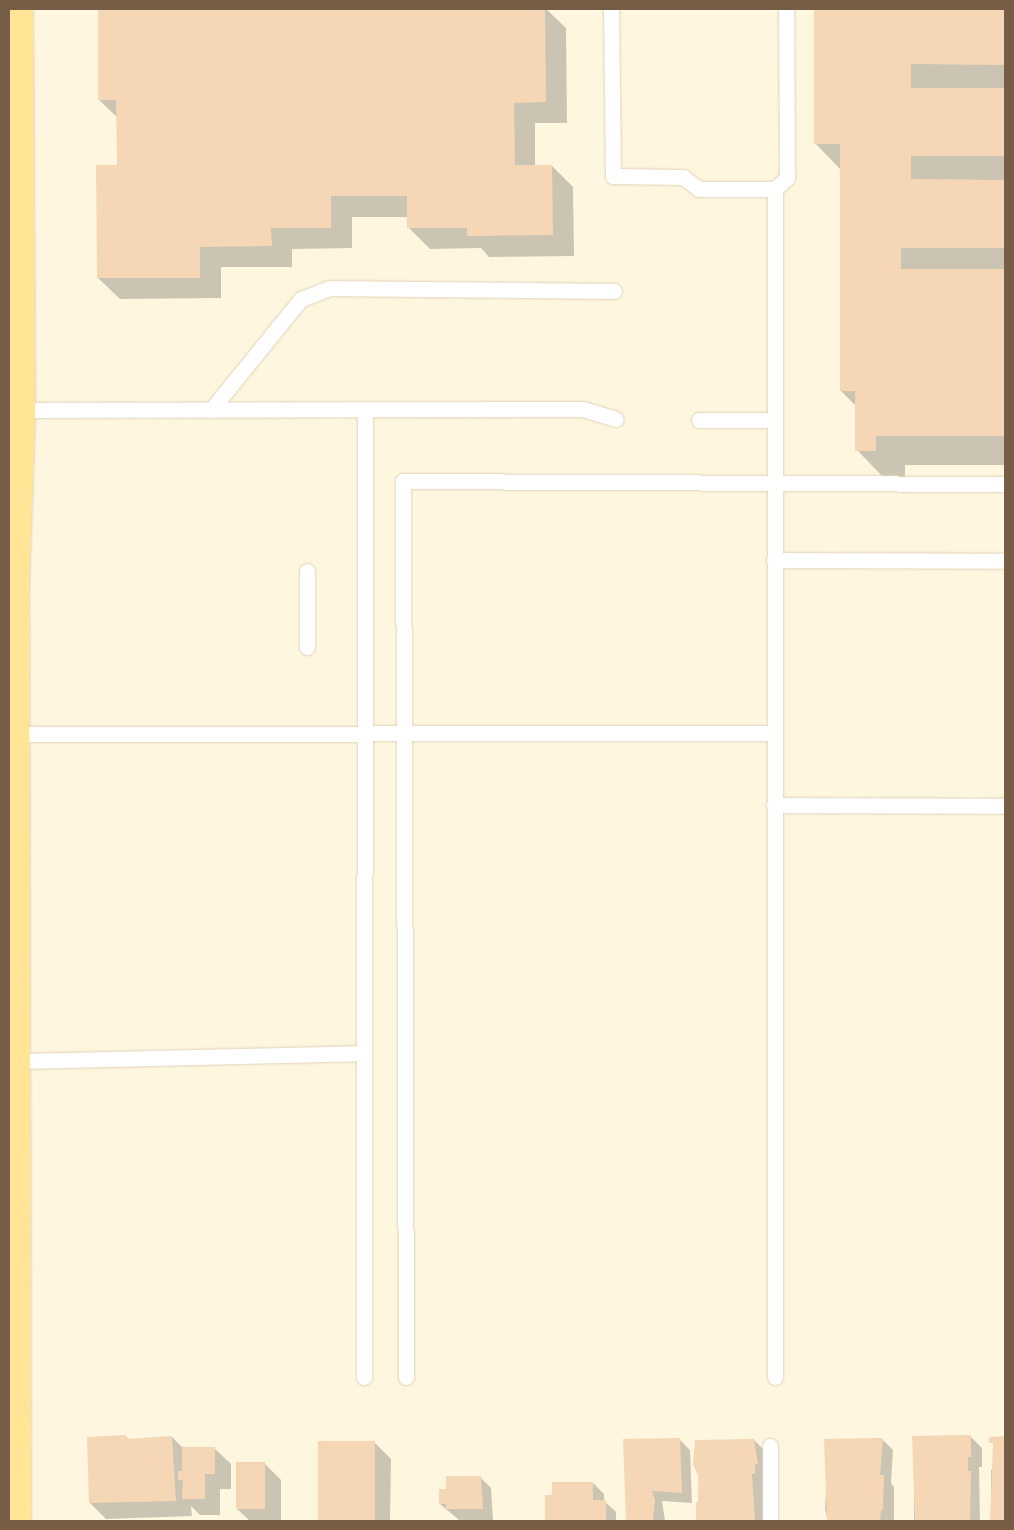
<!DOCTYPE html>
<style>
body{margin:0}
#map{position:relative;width:1014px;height:1530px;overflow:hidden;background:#fef6df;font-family:Arial,sans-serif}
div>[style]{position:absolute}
.shadow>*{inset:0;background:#0003}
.building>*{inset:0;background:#f5d7b5;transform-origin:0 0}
.roads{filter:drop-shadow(0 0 1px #e2d2bb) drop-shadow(0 0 1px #e2d2bb)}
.lane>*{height:15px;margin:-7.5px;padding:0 7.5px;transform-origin:7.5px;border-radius:7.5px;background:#fff}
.primary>*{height:28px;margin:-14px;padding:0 14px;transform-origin:14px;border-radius:14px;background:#ffe595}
span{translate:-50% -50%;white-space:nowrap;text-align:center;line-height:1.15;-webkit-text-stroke:4.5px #fff9e7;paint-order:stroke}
.frame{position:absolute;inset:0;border:10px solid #755d46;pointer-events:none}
</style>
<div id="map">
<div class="shadow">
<div style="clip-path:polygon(99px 9px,546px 9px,566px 28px,567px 123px,535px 123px,535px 166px,552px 166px,573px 187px,574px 256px,489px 257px,481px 248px,430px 249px,408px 227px,408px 217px,352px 217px,352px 248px,292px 249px,292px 267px,221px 267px,221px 298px,120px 299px,98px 278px,118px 166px,118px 118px,99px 100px)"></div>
<div style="clip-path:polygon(815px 9px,1005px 9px,1005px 465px,905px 465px,905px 480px,886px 480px,857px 450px,857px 407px,841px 391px,841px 170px,815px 143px)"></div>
<div style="clip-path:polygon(126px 1437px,129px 1440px,172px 1437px,183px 1448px,214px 1448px,231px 1464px,231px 1489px,220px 1489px,220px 1515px,200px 1515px,191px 1506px,192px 1516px,106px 1519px,90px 1503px)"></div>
<div style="clip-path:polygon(914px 1437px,971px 1437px,982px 1448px,982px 1467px,979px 1467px,980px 1521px,914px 1521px)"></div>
<div style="clip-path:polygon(1005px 1437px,1005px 1521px,991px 1521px,991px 1470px,994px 1470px,994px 1446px,990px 1438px)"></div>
<div style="clip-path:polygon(679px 1439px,690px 1450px,692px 1503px,662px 1501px,665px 1521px,627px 1521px,624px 1441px)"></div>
<div style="clip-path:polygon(882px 1439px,893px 1450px,891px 1483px,894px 1487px,894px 1521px,828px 1521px,825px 1509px,828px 1459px)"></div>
<div style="clip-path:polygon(754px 1440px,765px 1451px,764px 1521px,698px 1521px,699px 1475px)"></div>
<div style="clip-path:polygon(320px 1443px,375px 1443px,391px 1459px,390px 1521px,320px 1521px)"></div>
<div style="clip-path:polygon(265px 1464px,281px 1480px,281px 1521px,250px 1521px,237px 1509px)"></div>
<div style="clip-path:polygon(480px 1477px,491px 1488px,493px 1520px,459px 1520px,440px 1504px,448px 1490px)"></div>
<div style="clip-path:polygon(593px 1483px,604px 1494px,604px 1501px,616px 1512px,616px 1521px,547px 1521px,547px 1497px)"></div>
</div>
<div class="building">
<div style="clip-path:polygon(98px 9px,545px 9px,546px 102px,514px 103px,515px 165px,552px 165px,553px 235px,467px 236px,467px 228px,407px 228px,407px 196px,331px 196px,331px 228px,271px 228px,272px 246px,200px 247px,200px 278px,97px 278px,96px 165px,117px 165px,116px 100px,98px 100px)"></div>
<div style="clip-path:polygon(814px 9px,1005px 9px,1005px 65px,911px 64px,911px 88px,1005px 88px,1005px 156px,911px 156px,911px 179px,1005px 180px,1005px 248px,901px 248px,901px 269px,1005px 269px,1005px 436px,876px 436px,876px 451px,855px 451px,855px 391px,840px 391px,840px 144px,814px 144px)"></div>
<div style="clip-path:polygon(126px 1435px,126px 1439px,172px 1436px,176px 1501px,89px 1503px,87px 1437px)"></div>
<div style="clip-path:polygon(965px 1435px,971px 1435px,971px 1457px,968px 1457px,968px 1471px,971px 1471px,970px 1521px,915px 1521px,912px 1436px)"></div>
<div style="clip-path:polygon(1005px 1436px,1005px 1521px,990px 1521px,993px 1443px,989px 1443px,989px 1437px)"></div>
<div style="clip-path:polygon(680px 1438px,682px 1493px,652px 1491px,655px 1500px,653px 1521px,626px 1521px,623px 1439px)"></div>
<div style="clip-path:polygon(877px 1438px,883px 1438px,880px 1475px,884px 1475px,883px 1510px,881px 1510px,880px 1521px,827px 1521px,824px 1439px)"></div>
<div style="clip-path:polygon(754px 1439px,758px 1464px,755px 1464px,755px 1474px,752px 1474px,755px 1521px,696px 1521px,696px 1502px,699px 1502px,698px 1476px,693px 1464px,695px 1440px)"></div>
<div style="left:318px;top:1441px;width:57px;height:80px"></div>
<div style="clip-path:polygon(182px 1447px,215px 1447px,215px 1474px,205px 1474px,205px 1499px,182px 1499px,183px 1480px,178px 1480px,178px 1471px,182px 1471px)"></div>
<div style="left:236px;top:1462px;width:29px;height:47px"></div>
<div style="clip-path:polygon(446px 1476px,481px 1476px,483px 1509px,446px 1509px,446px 1504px,439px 1504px,439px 1489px,446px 1489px)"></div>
<div style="clip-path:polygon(552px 1482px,593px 1482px,593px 1500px,606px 1500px,606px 1521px,545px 1521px,545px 1495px,552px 1495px)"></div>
</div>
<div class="roads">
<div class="lane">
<div style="left:611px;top:9px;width:167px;rotate:89.3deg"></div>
<div style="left:613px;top:176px;width:70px;rotate:0.8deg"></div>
<div style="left:683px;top:177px;width:20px;rotate:37deg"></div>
<div style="left:699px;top:189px;width:76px"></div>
<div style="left:21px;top:410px;width:562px;rotate:-0.1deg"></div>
<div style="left:583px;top:409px;width:34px;rotate:17deg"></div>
<div style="left:211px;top:410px;width:143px;rotate:-51deg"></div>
<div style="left:301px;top:299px;width:30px;rotate:-21deg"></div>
<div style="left:329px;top:288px;width:285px;rotate:0.6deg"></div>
<div style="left:699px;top:420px;width:75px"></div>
<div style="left:774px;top:560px;width:231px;rotate:0.2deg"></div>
<div style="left:307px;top:571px;width:76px;rotate:90deg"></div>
<div style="left:15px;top:734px;width:759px;rotate:-0.08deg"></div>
<div style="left:774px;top:805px;width:231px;rotate:0.2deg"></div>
<div style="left:18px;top:1061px;width:346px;rotate:-1.3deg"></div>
<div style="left:364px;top:1377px;width:967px;rotate:-89.94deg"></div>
<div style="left:406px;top:1377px;width:896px;rotate:-90.19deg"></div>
<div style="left:403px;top:481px;width:602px;rotate:0.29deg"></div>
<div style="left:775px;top:1377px;width:1188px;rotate:-90deg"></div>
<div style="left:775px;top:189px;width:16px;rotate:-43deg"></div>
<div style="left:787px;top:178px;width:169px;rotate:-90.3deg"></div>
<div style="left:770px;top:1521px;width:75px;rotate:-90deg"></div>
</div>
<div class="primary">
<div style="left:17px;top:1521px;width:935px;rotate:-90.12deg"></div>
<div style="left:15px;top:586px;width:176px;rotate:-88deg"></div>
<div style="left:21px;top:410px;width:401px;rotate:-90.3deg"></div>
</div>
</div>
<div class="frame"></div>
</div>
